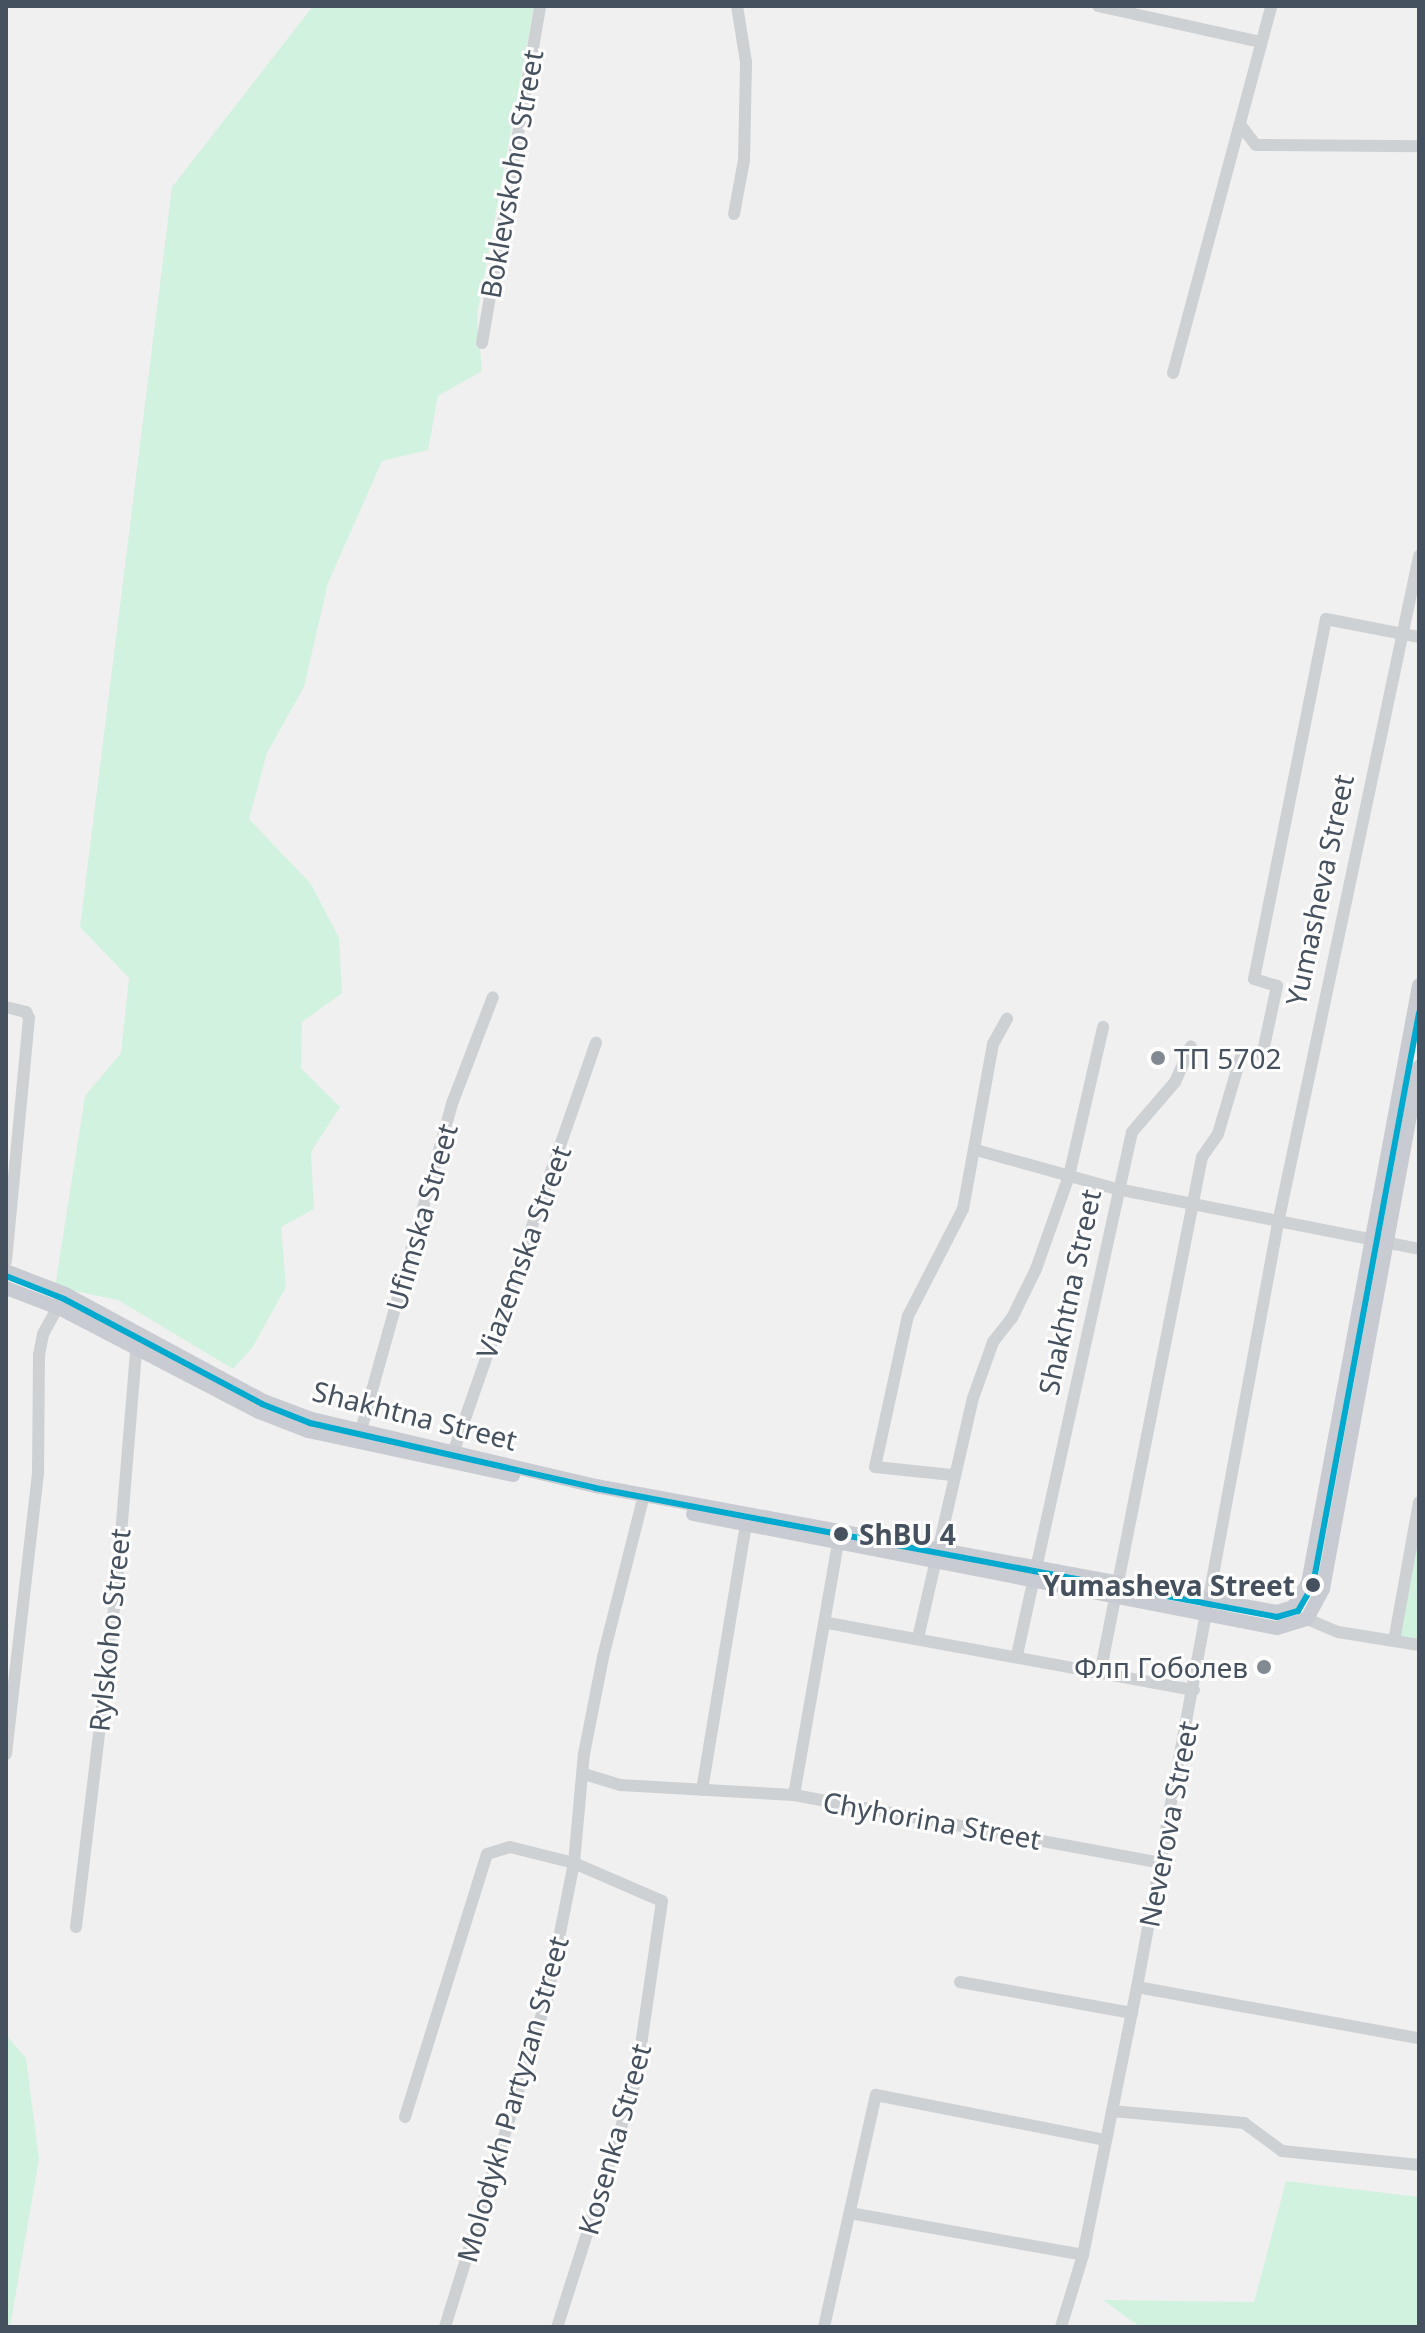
<!DOCTYPE html>
<meta charset="utf-8">
<style>
body{margin:0}
#map{position:relative;width:1425px;height:2333px;overflow:hidden;background:#f1f0f0;font-family:"Noto Sans",sans-serif}
div>[style]{position:absolute}
.green>*{inset:0;background:#d2f2e0}
.minor>*{height:12px;margin:-6px;padding:0 6px;transform-origin:6px;border-radius:6px;background:#ced1d4}
.major>*{height:14px;margin:-7px;padding:0 7px;transform-origin:7px;border-radius:7px;background:#c8cbd1}
.tram-1>*{height:6px;margin:-3px;padding:0 3px;transform-origin:3px;border-radius:3px;background:#00a9ce}
.dots>*{width:22px;height:22px;translate:-50% -50%;box-sizing:border-box;border:4px solid #fff;border-radius:50%}
span{translate:-50% -50%;white-space:nowrap;text-align:center;line-height:1.15;-webkit-text-stroke:6px #fff;paint-order:stroke}
.street-label{font-size:28px;color:#45515f}
.poi-label{font-size:28px;color:#45515f}
.left{translate:0 -50%;text-align:left}
.right{translate:-100% -50%;text-align:right}
.stop-label{font-size:28px;color:#45515f;font-weight:700}
.frame{position:absolute;inset:0;border:8px solid #45515f;pointer-events:none}
</style>
<div id="map">
<div class="green">
<div style="clip-path:polygon(313px 6px,534px 6px,477px 315px,482px 371px,438px 396px,428px 450px,382px 461px,328px 583px,304px 687px,267px 753px,249px 819px,311px 884px,339px 938px,342px 993px,302px 1022px,301px 1068px,340px 1107px,311px 1152px,314px 1209px,281px 1227px,286px 1287px,252px 1348px,233px 1369px,118px 1300px,55px 1287px,85px 1096px,121px 1053px,129px 978px,80px 927px,172px 187px)"></div>
<div style="clip-path:polygon(1419px 1525px,1419px 1640px,1398px 1636px)"></div>
<div style="clip-path:polygon(6px 2035px,26px 2058px,39px 2159px,10px 2327px,6px 2327px)"></div>
<div style="clip-path:polygon(1286px 2181px,1419px 2197px,1419px 2327px,1140px 2327px,1103px 2300px,1254px 2302px)"></div>
</div>
<div class="minor">
<div style="left:1098px;top:6px;width:167px;rotate:12.5deg"></div>
<div style="left:1241px;top:126px;width:24px;rotate:52deg"></div>
<div style="left:1256px;top:145px;width:163px;rotate:0.4deg"></div>
<div style="left:734px;top:214px;width:55px;rotate:-79.5deg"></div>
<div style="left:744px;top:160px;width:98px;rotate:-88.8deg"></div>
<div style="left:746px;top:62px;width:57px;rotate:-99.1deg"></div>
<div style="left:482px;top:343px;width:342px;rotate:-80.2deg"></div>
<div style="left:1173px;top:373px;width:380px;rotate:-75deg"></div>
<div style="left:6px;top:1007px;width:21px;rotate:14deg"></div>
<div style="left:26px;top:1012px;width:7px;rotate:63deg"></div>
<div style="left:29px;top:1018px;width:244px;rotate:95.4deg"></div>
<div style="left:1262px;top:1056px;width:72px;rotate:-77.9deg"></div>
<div style="left:1277px;top:986px;width:24px;rotate:-163deg"></div>
<div style="left:1254px;top:979px;width:367px;rotate:-78.7deg"></div>
<div style="left:1326px;top:619px;width:95px;rotate:11deg"></div>
<div style="left:976px;top:1150px;width:146px;rotate:15.5deg"></div>
<div style="left:1117px;top:1189px;width:308px;rotate:11.2deg"></div>
<div style="left:359px;top:1437px;width:349px;rotate:-74.4deg"></div>
<div style="left:453px;top:1101px;width:111px;rotate:-69deg"></div>
<div style="left:451px;top:1459px;width:441px;rotate:-70.8deg"></div>
<div style="left:952px;top:1475px;width:77px;rotate:-174.1deg"></div>
<div style="left:875px;top:1467px;width:155px;rotate:-77.7deg"></div>
<div style="left:908px;top:1316px;width:120px;rotate:-62.8deg"></div>
<div style="left:963px;top:1209px;width:168px;rotate:-79.7deg"></div>
<div style="left:993px;top:1044px;width:29px;rotate:-61deg"></div>
<div style="left:1307px;top:1619px;width:34px;rotate:23deg"></div>
<div style="left:1338px;top:1632px;width:82px;rotate:9.1deg"></div>
<div style="left:828px;top:1623px;width:372px;rotate:10.4deg"></div>
<div style="left:918px;top:1638px;width:246px;rotate:-77.1deg"></div>
<div style="left:973px;top:1398px;width:59px;rotate:-70.3deg"></div>
<div style="left:993px;top:1342px;width:31px;rotate:-52deg"></div>
<div style="left:1012px;top:1318px;width:55px;rotate:-63.9deg"></div>
<div style="left:1036px;top:1269px;width:99px;rotate:-70.5deg"></div>
<div style="left:1069px;top:1176px;width:153px;rotate:-77.1deg"></div>
<div style="left:1394px;top:1641px;width:141px;rotate:-79.8deg"></div>
<div style="left:1017px;top:1655px;width:535px;rotate:-77.6deg"></div>
<div style="left:1132px;top:1132px;width:66px;rotate:-49.3deg"></div>
<div style="left:1175px;top:1082px;width:39px;rotate:-66deg"></div>
<div style="left:1101px;top:1669px;width:522px;rotate:-78.84deg"></div>
<div style="left:1202px;top:1157px;width:28px;rotate:-55deg"></div>
<div style="left:1218px;top:1134px;width:84px;rotate:-73.5deg"></div>
<div style="left:6px;top:1754px;width:284px;rotate:-83.5deg"></div>
<div style="left:38px;top:1472px;width:117px;rotate:-89.5deg"></div>
<div style="left:39px;top:1355px;width:21px;rotate:-79deg"></div>
<div style="left:43px;top:1334px;width:46px;rotate:-61.2deg"></div>
<div style="left:584px;top:1774px;width:38px;rotate:17deg"></div>
<div style="left:620px;top:1785px;width:174px;rotate:3.3deg"></div>
<div style="left:794px;top:1795px;width:373px;rotate:10.5deg"></div>
<div style="left:702px;top:1790px;width:269px;rotate:-80.6deg"></div>
<div style="left:794px;top:1795px;width:263px;rotate:-80.1deg"></div>
<div style="left:76px;top:1927px;width:346px;rotate:-83.2deg"></div>
<div style="left:117px;top:1583px;width:245px;rotate:-85.3deg"></div>
<div style="left:960px;top:1982px;width:175px;rotate:10.2deg"></div>
<div style="left:1137px;top:1987px;width:287px;rotate:10.3deg"></div>
<div style="left:1112px;top:2111px;width:133px;rotate:5.2deg"></div>
<div style="left:1244px;top:2123px;width:47px;rotate:36.4deg"></div>
<div style="left:1282px;top:2151px;width:138px;rotate:5.8deg"></div>
<div style="left:405px;top:2117px;width:275px;rotate:-72.7deg"></div>
<div style="left:487px;top:1854px;width:24px;rotate:-17deg"></div>
<div style="left:510px;top:1847px;width:66px;rotate:14deg"></div>
<div style="left:574px;top:1863px;width:96px;rotate:23.4deg"></div>
<div style="left:662px;top:1901px;width:181px;rotate:98.3deg"></div>
<div style="left:636px;top:2080px;width:259px;rotate:107.7deg"></div>
<div style="left:850px;top:2213px;width:237px;rotate:10.2deg"></div>
<div style="left:445px;top:2327px;width:344px;rotate:-72.8deg"></div>
<div style="left:547px;top:1998px;width:138px;rotate:-78.7deg"></div>
<div style="left:574px;top:1863px;width:109px;rotate:-84.8deg"></div>
<div style="left:584px;top:1754px;width:99px;rotate:-78.9deg"></div>
<div style="left:603px;top:1657px;width:167px;rotate:-75.8deg"></div>
<div style="left:824px;top:2327px;width:238px;rotate:-77.4deg"></div>
<div style="left:876px;top:2095px;width:234px;rotate:11.1deg"></div>
<div style="left:1061px;top:2327px;width:75px;rotate:-73deg"></div>
<div style="left:1083px;top:2255px;width:273px;rotate:-78.6deg"></div>
<div style="left:1137px;top:1987px;width:777px;rotate:-79.54deg"></div>
<div style="left:1278px;top:1223px;width:682px;rotate:-78.06deg"></div>
</div>
<div class="major">
<div style="left:6px;top:1271px;width:63px;rotate:21.3deg"></div>
<div style="left:65px;top:1294px;width:226px;rotate:28.3deg"></div>
<div style="left:264px;top:1401px;width:51px;rotate:20.6deg"></div>
<div style="left:312px;top:1419px;width:292px;rotate:13.3deg"></div>
<div style="left:596px;top:1486px;width:693px;rotate:10.48deg"></div>
<div style="left:1277px;top:1612px;width:17px;rotate:-17deg"></div>
<div style="left:1293px;top:1607px;width:28px;rotate:-58deg"></div>
<div style="left:1308px;top:1583px;width:608px;rotate:-79.48deg"></div>
<div style="left:6px;top:1288px;width:59px;rotate:20.9deg"></div>
<div style="left:61px;top:1309px;width:223px;rotate:27.5deg"></div>
<div style="left:259px;top:1412px;width:53px;rotate:21.2deg"></div>
<div style="left:308px;top:1431px;width:210px;rotate:12.1deg"></div>
<div style="left:693px;top:1514px;width:595px;rotate:11.05deg"></div>
<div style="left:1277px;top:1628px;width:31px;rotate:-17deg"></div>
<div style="left:1307px;top:1619px;width:34px;rotate:-62deg"></div>
<div style="left:1323px;top:1589px;width:531px;rotate:-79.58deg"></div>
</div>
<div class="tram-1">
<div style="left:6px;top:1276px;width:62px;rotate:21.6deg"></div>
<div style="left:64px;top:1299px;width:224px;rotate:27.9deg"></div>
<div style="left:262px;top:1404px;width:52px;rotate:21.6deg"></div>
<div style="left:310px;top:1423px;width:292px;rotate:12.8deg"></div>
<div style="left:595px;top:1488px;width:694px;rotate:10.71deg"></div>
<div style="left:1277px;top:1617px;width:22px;rotate:-16deg"></div>
<div style="left:1298px;top:1611px;width:30px;rotate:-60deg"></div>
<div style="left:1313px;top:1585px;width:582px;rotate:-79.5deg"></div>
</div>
<div class="dots">
<div style="left:1158px;top:1058px;background:#818992"></div>
<div style="left:841px;top:1534px;background:#45515f"></div>
<div style="left:1313px;top:1585px;background:#45515f"></div>
<div style="left:1264px;top:1667px;background:#818992"></div>
</div>
<div class="street-label">
<span style="left:511px;top:174px;rotate:-80deg">Boklevskoho Street</span>
<span style="left:1319px;top:890px;rotate:-78deg">Yumasheva Street</span>
<span style="left:421px;top:1217px;rotate:-74deg">Ufimska Street</span>
<span style="left:523px;top:1252px;rotate:-70deg">Viazemska Street</span>
<span style="left:1069px;top:1292px;rotate:-78deg">Shakhtna Street</span>
<span style="left:415px;top:1415px;rotate:14deg">Shakhtna Street</span>
<span style="left:109px;top:1630px;rotate:-84deg">Rylskoho Street</span>
<span style="left:932px;top:1820px;rotate:10deg">Chyhorina Street</span>
<span style="left:1168px;top:1824px;rotate:-79deg">Neverova Street</span>
<span style="left:512px;top:2099px;rotate:-74deg">Molodykh Partyzan Street</span>
<span style="left:614px;top:2139px;rotate:-74deg">Kosenka Street</span>
</div>
<div class="poi-label">
<span class="left" style="left:1174px;top:1058px">ТП 5702</span>
<span class="right" style="left:1248px;top:1667px">Флп Гоболев</span>
</div>
<div class="stop-label">
<span class="left" style="left:859px;top:1534px">ShBU 4</span>
<span class="right" style="left:1295px;top:1585px">Yumasheva Street</span>
</div>
<div class="frame"></div>
</div>
